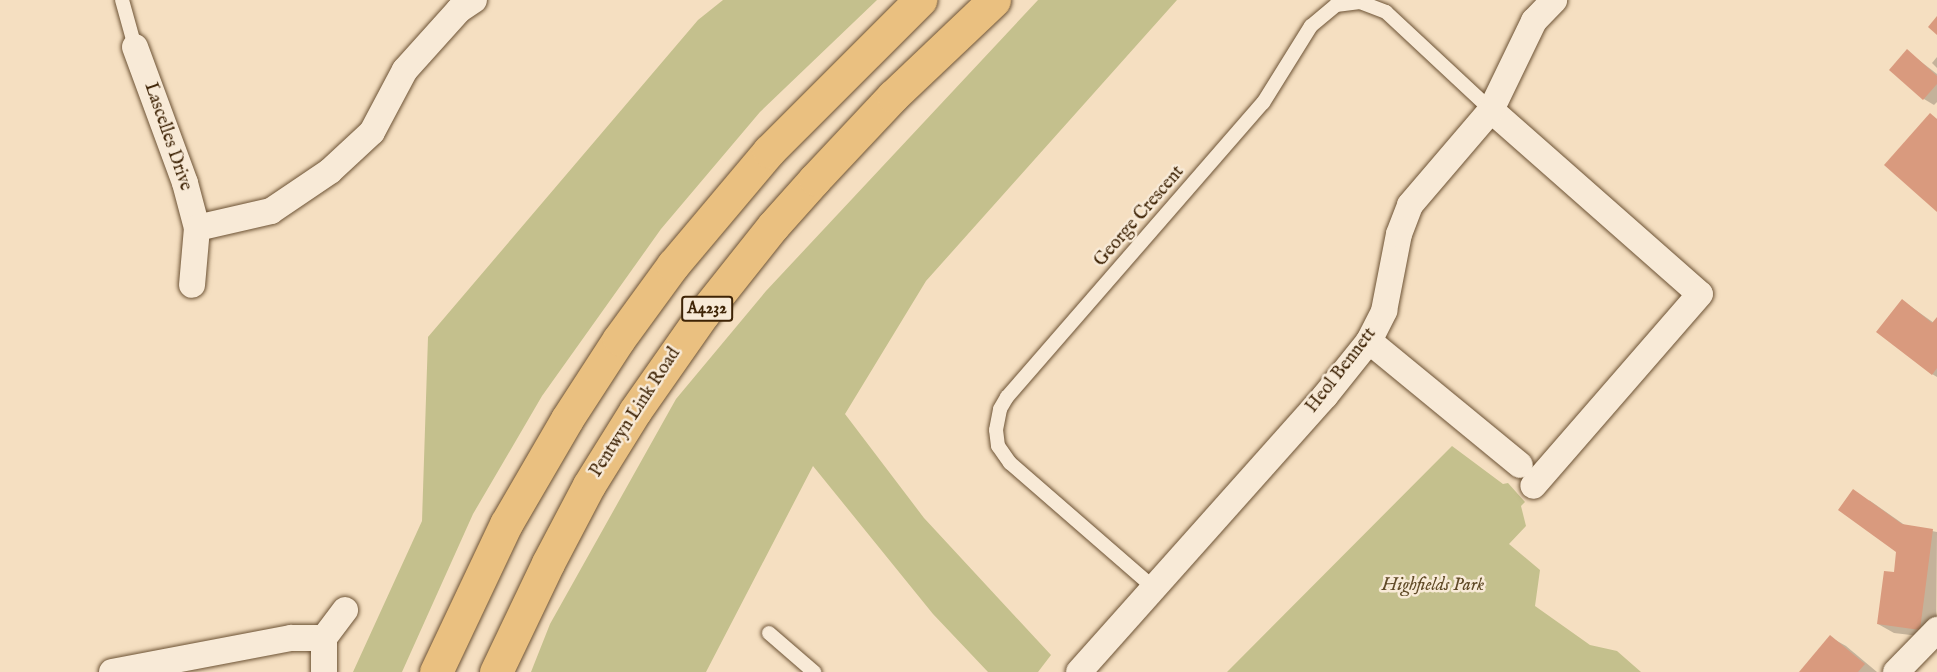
<!DOCTYPE html>
<style>
body{margin:0}
#map{position:relative;width:1937px;height:672px;overflow:hidden;background:#f5dfc1;font-family:"IM FELL English",serif}
div>[style]{position:absolute}
.green>*{inset:0;background:#c4c08d}
.shadow>*{inset:0;background:#0003}
.building>*{inset:0;background:#d99a7e}
.roads{filter:drop-shadow(0 0 2px #6c5234) drop-shadow(0 0 2px #6c5234)}
.service>*{height:14px;margin:-7px;padding:0 7px;transform-origin:7px;border-radius:7px;background:#f8ead7}
.minor>*{height:26px;margin:-13px;padding:0 13px;transform-origin:13px;border-radius:13px;background:#f8ead7}
.primary>*{height:33px;margin:-16.5px;padding:0 16.5px;transform-origin:16.5px;border-radius:16.5px;background:#eac080}
span{translate:-50% -50%;white-space:nowrap;text-align:center;line-height:1.15;-webkit-text-stroke:5px #f8ead7;paint-order:stroke}
.shield-label span{padding:2px 4px;background:#f8ead7;border:2px solid;border-radius:4px;-webkit-text-stroke-width:0}
.shield-label{font-size:16px;color:#3e2305;font-weight:700}
.street-label{font-size:18px;color:#3e2305}
.park-label{font-size:18px;color:#604a27;font-style:italic}
</style>
<div id="map">
<div class="green">
<div style="clip-path:polygon(723px 0,877px 0,760px 112px,661px 229px,542px 396px,473px 514px,402px 672px,353px 672px,422px 521px,428px 337px,698px 20px)"></div>
<div style="clip-path:polygon(1038px 0,1177px 0,926px 281px,845px 414px,924px 518px,1051px 655px,1038px 672px,988px 672px,933px 614px,813px 466px,706px 672px,531px 672px,550px 624px,676px 399px,766px 291px)"></div>
<div style="clip-path:polygon(1452px 446px,1503px 484px,1508px 483px,1525px 502px,1521px 506px,1526px 526px,1509px 544px,1540px 570px,1535px 606px,1590px 645px,1617px 651px,1641px 672px,1227px 672px)"></div>
</div>
<div class="shadow">
<div style="clip-path:polygon(1907px 51px,1937px 74px,1937px 102px,1934px 105px,1924px 99px)"></div>
<div style="clip-path:polygon(1937px 57px,1937px 68px,1932px 63px)"></div>
<div style="clip-path:polygon(1903px 301px,1934px 323px,1937px 319px,1937px 377px,1932px 374px)"></div>
<div style="clip-path:polygon(1869px 500px,1906px 526px,1937px 532px,1936px 638px,1894px 633px,1878px 624px,1895px 574px,1898px 551px)"></div>
<div style="clip-path:polygon(1830px 637px,1846px 646px,1877px 672px,1801px 672px)"></div>
</div>
<div class="building">
<div style="clip-path:polygon(1937px 16px,1937px 35px,1928px 27px)"></div>
<div style="clip-path:polygon(1907px 49px,1937px 76px,1937px 84px,1923px 100px,1889px 70px)"></div>
<div style="clip-path:polygon(1930px 113px,1937px 119px,1937px 212px,1884px 165px)"></div>
<div style="clip-path:polygon(1902px 299px,1932px 323px,1937px 317px,1937px 368px,1932px 375px,1876px 332px)"></div>
<div style="clip-path:polygon(1853px 489px,1902px 524px,1933px 529px,1920px 630px,1877px 624px,1884px 571px,1894px 572px,1896px 552px,1838px 510px)"></div>
<div style="clip-path:polygon(1830px 635px,1865px 664px,1858px 672px,1799px 672px)"></div>
</div>
<div class="roads">
<div class="service">
<div style="left:122px;top:0;width:49px;rotate:74.5deg"></div>
<div style="left:1154px;top:588px;width:191px;rotate:-139deg"></div>
<div style="left:1010px;top:463px;width:21px;rotate:-125deg"></div>
<div style="left:998px;top:446px;width:16px;rotate:-97deg"></div>
<div style="left:996px;top:430px;width:21px;rotate:-79deg"></div>
<div style="left:1000px;top:409px;width:14px;rotate:-60deg"></div>
<div style="left:1007px;top:397px;width:390px;rotate:-49deg"></div>
<div style="left:1263px;top:103px;width:91px;rotate:-58.1deg"></div>
<div style="left:1311px;top:26px;width:33px;rotate:-40deg"></div>
<div style="left:1336px;top:5px;width:24px;rotate:-7deg"></div>
<div style="left:1360px;top:2px;width:28px;rotate:21deg"></div>
<div style="left:1386px;top:12px;width:144px;rotate:43deg"></div>
<div style="left:769px;top:633px;width:60px;rotate:40.9deg"></div>
</div>
<div class="minor">
<div style="left:135px;top:47px;width:145px;rotate:69.8deg"></div>
<div style="left:185px;top:183px;width:47px;rotate:75.1deg"></div>
<div style="left:197px;top:228px;width:57px;rotate:95deg"></div>
<div style="left:1491px;top:110px;width:278px;rotate:41.4deg"></div>
<div style="left:1700px;top:294px;width:254px;rotate:131deg"></div>
<div style="left:197px;top:228px;width:76px;rotate:-12.9deg"></div>
<div style="left:271px;top:211px;width:71px;rotate:-34.1deg"></div>
<div style="left:330px;top:171px;width:57px;rotate:-42.9deg"></div>
<div style="left:372px;top:132px;width:70px;rotate:-62deg"></div>
<div style="left:405px;top:70px;width:81px;rotate:-48deg"></div>
<div style="left:459px;top:10px;width:18px;rotate:-34deg"></div>
<div style="left:1369px;top:341px;width:195px;rotate:39.4deg"></div>
<div style="left:112px;top:672px;width:182px;rotate:-10.8deg"></div>
<div style="left:291px;top:638px;width:33px"></div>
<div style="left:324px;top:638px;width:35px;rotate:-53deg"></div>
<div style="left:324px;top:672px;width:34px;rotate:-90deg"></div>
<div style="left:1079px;top:672px;width:370px;rotate:-48.3deg"></div>
<div style="left:1325px;top:396px;width:70px;rotate:-51.3deg"></div>
<div style="left:1369px;top:341px;width:34px;rotate:-63deg"></div>
<div style="left:1384px;top:311px;width:78px;rotate:-79deg"></div>
<div style="left:1399px;top:234px;width:31px;rotate:-69deg"></div>
<div style="left:1410px;top:205px;width:125px;rotate:-49.5deg"></div>
<div style="left:1491px;top:110px;width:99px;rotate:-64.2deg"></div>
<div style="left:1534px;top:21px;width:29px;rotate:-46deg"></div>
<div style="left:1896px;top:672px;width:59px;rotate:-45.7deg"></div>
</div>
<div class="primary">
<div style="left:436px;top:672px;width:164px;rotate:-64.7deg"></div>
<div style="left:506px;top:524px;width:121px;rotate:-59.8deg"></div>
<div style="left:567px;top:419px;width:95px;rotate:-57deg"></div>
<div style="left:619px;top:339px;width:92px;rotate:-53.9deg"></div>
<div style="left:673px;top:265px;width:149px;rotate:-49.9deg"></div>
<div style="left:769px;top:151px;width:214px;rotate:-45deg"></div>
<div style="left:496px;top:672px;width:121px;rotate:-64.5deg"></div>
<div style="left:548px;top:563px;width:88px;rotate:-62.3deg"></div>
<div style="left:589px;top:485px;width:87px;rotate:-58.1deg"></div>
<div style="left:635px;top:411px;width:118px;rotate:-55deg"></div>
<div style="left:703px;top:314px;width:112px;rotate:-51.5deg"></div>
<div style="left:773px;top:226px;width:63px;rotate:-48.2deg"></div>
<div style="left:815px;top:179px;width:114px;rotate:-46.8deg"></div>
<div style="left:893px;top:96px;width:139px;rotate:-43.5deg"></div>
</div>
</div>
<div class="shield-label">
<span style="left:707px;top:309px">A4232</span>
</div>
<div class="street-label">
<span style="left:167px;top:137px;rotate:71deg">Lascelles Drive</span>
<span style="left:1140px;top:217px;rotate:-49deg">George Crescent</span>
<span style="left:1342px;top:371px;rotate:-52deg">Heol Bennett</span>
<span style="left:636px;top:413px;rotate:-57deg">Pentwyn Link Road</span>
</div>
<div class="park-label">
<span style="left:1433px;top:586px">Highfields Park</span>
</div>
</div>
